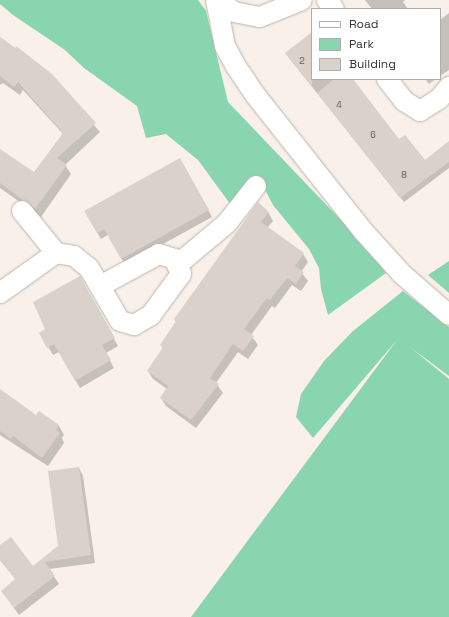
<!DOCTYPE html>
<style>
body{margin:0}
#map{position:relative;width:449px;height:617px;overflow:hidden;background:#f8f0e9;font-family:"Space Grotesk",sans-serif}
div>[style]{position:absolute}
.green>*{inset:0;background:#88d5b0}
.shadow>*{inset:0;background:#0003}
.building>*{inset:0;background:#d9d1ca}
.roads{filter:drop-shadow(0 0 1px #bcb4ad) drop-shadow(0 0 1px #bcb4ad)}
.minor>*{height:20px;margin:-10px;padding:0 10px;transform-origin:10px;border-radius:10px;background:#fff}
span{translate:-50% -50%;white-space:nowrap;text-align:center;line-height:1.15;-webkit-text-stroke:3px #fff;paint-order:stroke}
.number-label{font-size:9px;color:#605b57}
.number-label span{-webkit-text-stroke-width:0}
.legend{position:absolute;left:311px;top:8px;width:130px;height:72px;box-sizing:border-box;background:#fff;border:1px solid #afaead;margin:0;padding:5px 7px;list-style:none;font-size:12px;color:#373431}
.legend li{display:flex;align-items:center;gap:8px;height:20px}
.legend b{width:20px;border:1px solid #afaead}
</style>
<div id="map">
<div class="green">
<div style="clip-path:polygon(0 0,198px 0,206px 11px,228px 102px,360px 240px,386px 273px,328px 315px,321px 289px,319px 268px,309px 249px,273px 205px,258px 176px,231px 205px,198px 160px,166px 134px,146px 138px,137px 106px,84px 68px,65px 50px,13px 15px,0 4px)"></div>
<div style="clip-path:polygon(449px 261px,449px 293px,428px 275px)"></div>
<div style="clip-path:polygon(403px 291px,449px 327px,449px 376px,410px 347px,449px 379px,449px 617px,191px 617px,397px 340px,313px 438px,296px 417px,301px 394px,324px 361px,353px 331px)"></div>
</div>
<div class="shadow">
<div style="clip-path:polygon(365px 0,405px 0,403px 2px,408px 9px,372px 9px)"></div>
<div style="clip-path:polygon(449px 13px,449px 70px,440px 76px,440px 20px)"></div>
<div style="clip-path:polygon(312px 33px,312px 79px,350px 79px,399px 141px,425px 162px,449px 143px,449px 168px,404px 202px,289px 58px)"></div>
<div style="clip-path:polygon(0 37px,51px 75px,100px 132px,65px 165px,71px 174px,41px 217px,0 188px,0 160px,34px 173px,63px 134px,23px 90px,20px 95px,3px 83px,0 85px)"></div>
<div style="clip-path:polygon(425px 79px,436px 79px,429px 84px)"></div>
<div style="clip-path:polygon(180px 159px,212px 217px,125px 265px,109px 234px,101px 239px,85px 211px)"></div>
<div style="clip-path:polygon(268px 212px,273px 221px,267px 228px,303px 254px,308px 262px,301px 272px,308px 281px,301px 291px,292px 285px,275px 308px,272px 306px,251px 335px,258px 345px,248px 359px,238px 352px,216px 383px,223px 393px,196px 428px,166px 406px,161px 398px,167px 389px,153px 379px,148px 371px,163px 349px,161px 345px,176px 322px,175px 320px)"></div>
<div style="clip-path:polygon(79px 277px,118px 346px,106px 353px,114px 368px,80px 388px,59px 352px,53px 355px,40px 333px,47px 330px)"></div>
<div style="clip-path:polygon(0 390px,36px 416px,39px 412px,59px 426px,64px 435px,62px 438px,64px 443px,48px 466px,0 435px)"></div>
<div style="clip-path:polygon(79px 468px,83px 476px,95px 563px,49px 569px,59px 584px,19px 615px,2px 591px,16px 580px,0 560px,0 547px,32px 567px,60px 547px)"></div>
</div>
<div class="building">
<div style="clip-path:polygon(312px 32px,312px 87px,285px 53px)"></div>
<div style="clip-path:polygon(0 37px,15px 49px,16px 46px,52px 74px,96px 123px,57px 158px,67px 165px,35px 209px,0 183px,0 149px,34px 172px,63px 133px,18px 82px,14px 87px,0 76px)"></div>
<div style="clip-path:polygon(334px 79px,353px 79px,399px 139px,405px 135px,425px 160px,449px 141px,449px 162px,400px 198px,317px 93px)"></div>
<div style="clip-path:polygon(180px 158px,209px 210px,121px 259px,104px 229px,97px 233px,84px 211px)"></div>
<div style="clip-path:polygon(258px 202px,269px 212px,261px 222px,304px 253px,295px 266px,304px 272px,296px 284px,287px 278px,270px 300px,267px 298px,244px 329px,254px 336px,243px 351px,233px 344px,210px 378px,219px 384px,191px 420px,160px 398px,168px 386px,147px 371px,163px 347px,160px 345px,176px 321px,174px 319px)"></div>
<div style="clip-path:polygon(80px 276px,115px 338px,102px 345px,111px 360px,75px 381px,54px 344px,47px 348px,39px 333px,45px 329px,33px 302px)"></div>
<div style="clip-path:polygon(0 389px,36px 415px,39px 411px,59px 425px,56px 430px,60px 433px,42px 458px,13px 436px,11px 439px,0 431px)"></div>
<div style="clip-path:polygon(79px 467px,91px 555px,45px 562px,55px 576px,14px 608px,1px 591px,15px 579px,0 559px,0 545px,11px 537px,33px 566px,58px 546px,48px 471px)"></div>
</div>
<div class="roads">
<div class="minor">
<div style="left:216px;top:0;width:47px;rotate:78.9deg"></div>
<div style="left:225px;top:46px;width:21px;rotate:62deg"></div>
<div style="left:235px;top:65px;width:37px;rotate:56deg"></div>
<div style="left:256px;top:96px;width:172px;rotate:51.6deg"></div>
<div style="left:363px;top:231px;width:58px;rotate:47.8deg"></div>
<div style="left:402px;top:274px;width:62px;rotate:41.1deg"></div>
<div style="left:217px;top:0;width:21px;rotate:35deg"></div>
<div style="left:234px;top:12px;width:26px;rotate:11deg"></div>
<div style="left:260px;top:17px;width:45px;rotate:-22deg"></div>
<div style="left:327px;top:0;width:11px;rotate:52deg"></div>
<div style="left:387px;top:79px;width:28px;rotate:52deg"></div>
<div style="left:404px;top:101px;width:19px;rotate:32deg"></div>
<div style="left:420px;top:111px;width:22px;rotate:-32deg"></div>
<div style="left:439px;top:99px;width:16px;rotate:-50deg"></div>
<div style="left:22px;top:211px;width:54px;rotate:51deg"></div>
<div style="left:177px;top:265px;width:65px;rotate:-40deg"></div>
<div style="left:227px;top:223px;width:47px;rotate:-51.9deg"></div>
<div style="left:0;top:293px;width:69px;rotate:-35.5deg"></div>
<div style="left:56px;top:253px;width:18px;rotate:9deg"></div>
<div style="left:74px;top:256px;width:19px;rotate:39deg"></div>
<div style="left:89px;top:268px;width:61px;rotate:59.7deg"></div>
<div style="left:120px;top:321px;width:15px;rotate:16deg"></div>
<div style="left:134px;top:325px;width:20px;rotate:-30deg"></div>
<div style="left:151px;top:315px;width:51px;rotate:-53.8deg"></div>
<div style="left:181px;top:274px;width:16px;rotate:-112deg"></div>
<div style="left:175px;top:259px;width:17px;rotate:-163deg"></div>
<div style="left:159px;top:254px;width:67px;rotate:151.5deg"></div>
</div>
</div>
<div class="number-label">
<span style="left:302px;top:61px">2</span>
<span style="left:339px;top:105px">4</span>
<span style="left:373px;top:135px">6</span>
<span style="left:404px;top:175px">8</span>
</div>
<ul class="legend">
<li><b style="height:5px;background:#fff"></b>Road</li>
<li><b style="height:11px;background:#88d5b0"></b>Park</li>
<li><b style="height:11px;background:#d9d1ca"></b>Building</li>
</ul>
</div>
